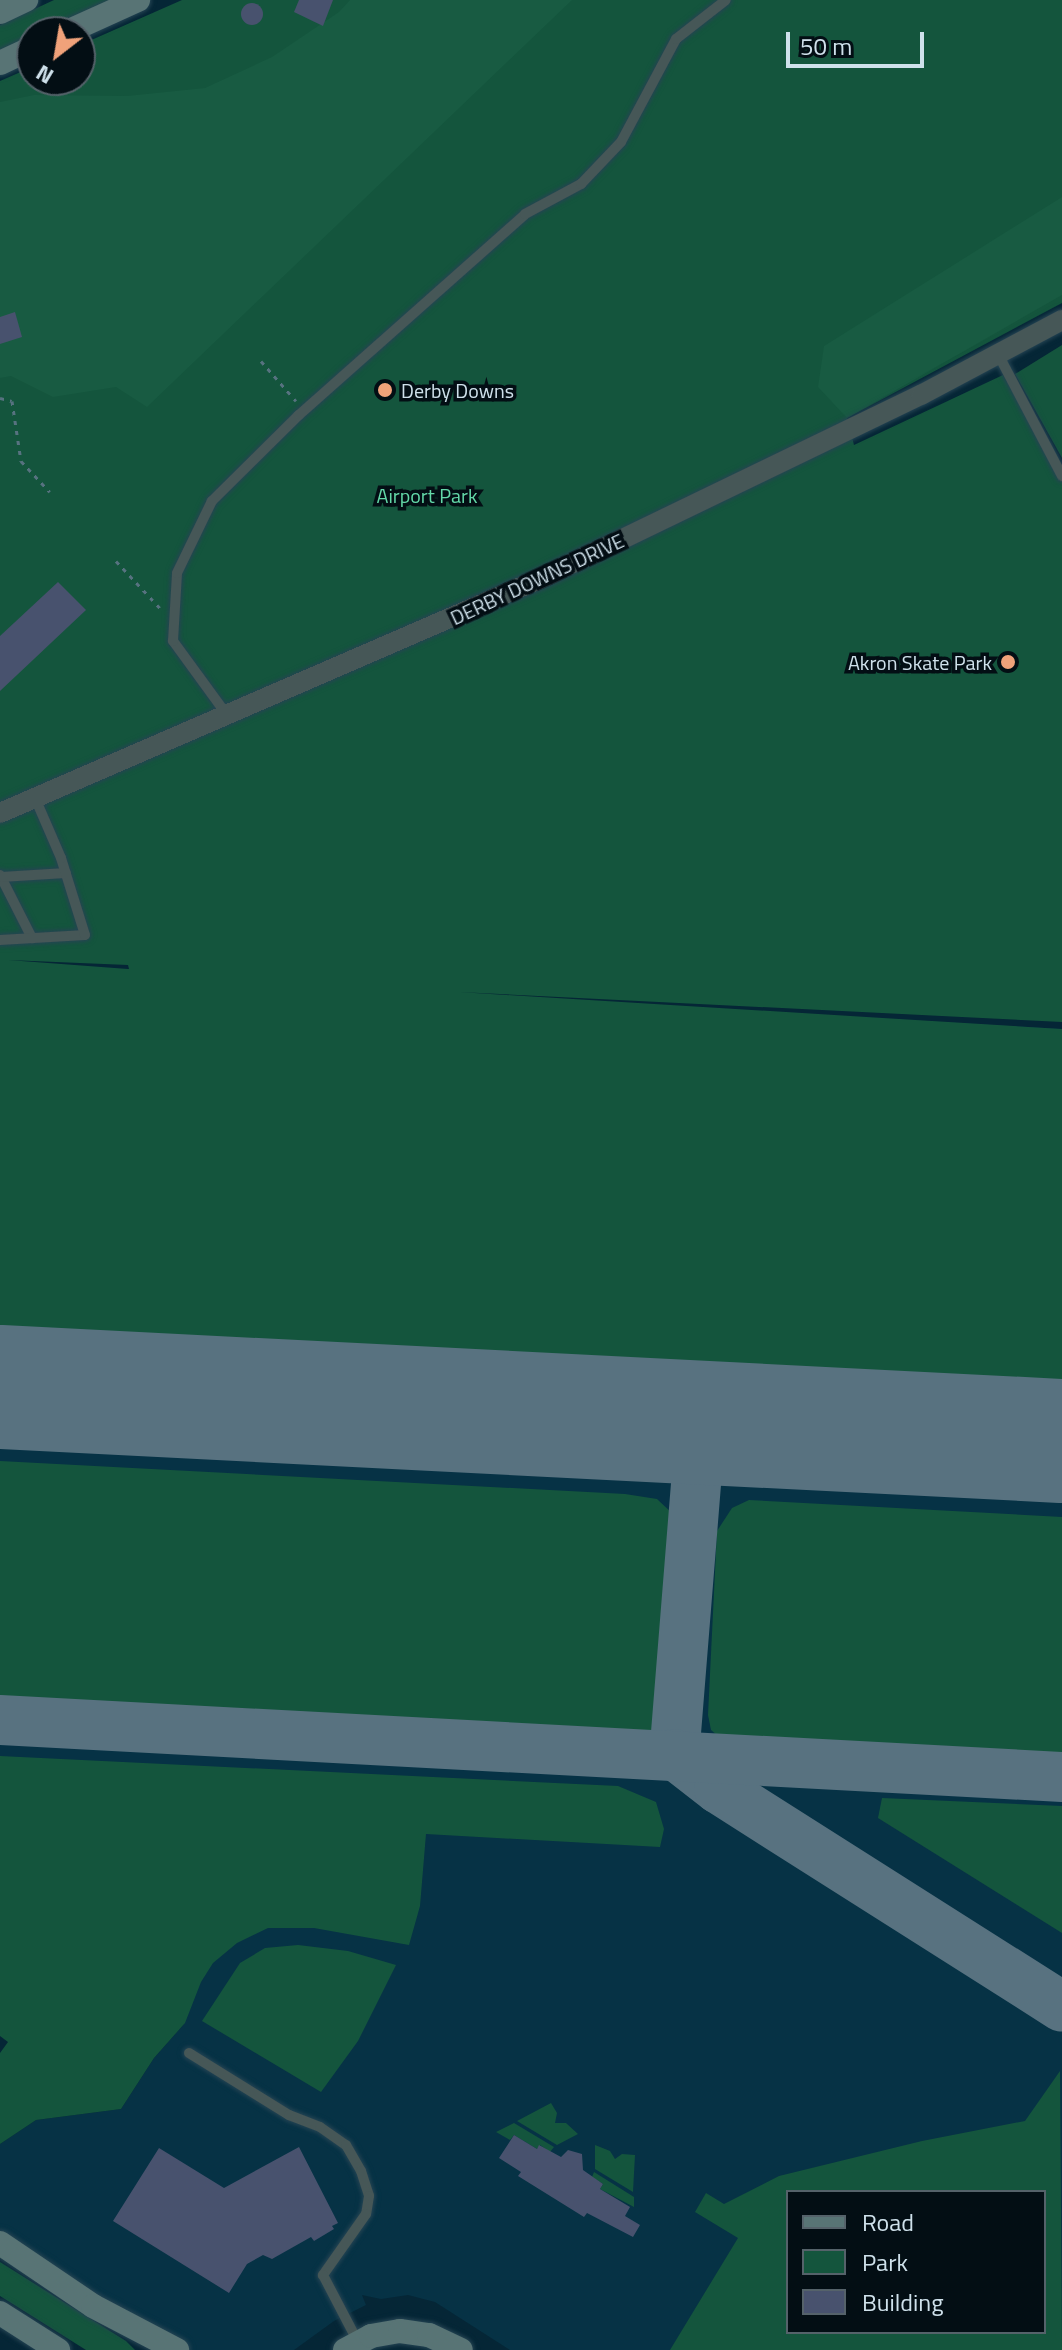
<!DOCTYPE html>
<style>
body{margin:0}
#map{position:relative;width:1062px;height:2350px;overflow:hidden;background:#052636;font-family:"Titillium Web",sans-serif}
div>[style]{position:absolute}
.built>*{inset:0;background:#063245}
.green>*{inset:0;background:#14553d}
.forest>*{inset:0;background:#185b42}
.taxiway>*{height:50px;margin:-25px;padding:0 25px;transform-origin:25px;border-radius:25px;background:#587280}
.runway>*{height:124px;margin:-62px;padding:0 62px;transform-origin:62px;border-radius:62px;background:#587280}
.building>*{inset:0;background:#48526e}
.round{border-radius:50%}
.path>*{height:3px;margin-top:-1.5px;transform-origin:0;background:repeating-linear-gradient(90deg,#577280 0 4px,transparent 0 10px)}
.roads{filter:drop-shadow(0 0 2px #254453) drop-shadow(0 0 2px #254453)}
.lane>*{height:10px;margin:-5px;padding:0 5px;transform-origin:5px;border-radius:5px;background:#465757}
.street>*{height:20px;margin:-10px;padding:0 10px;transform-origin:10px;border-radius:10px;background:#465757}
.secondary>*{height:24px;margin:-12px;padding:0 12px;transform-origin:12px;border-radius:12px;background:#587475}
.dots>*{width:22px;height:22px;translate:-50% -50%;box-sizing:border-box;border:4px solid #030e14;border-radius:50%}
span{translate:-50% -50%;white-space:nowrap;text-align:center;line-height:1.15;-webkit-text-stroke:7px #030e14;paint-order:stroke}
.poi-label{font-size:20px;color:#cfe1eb}
.left{translate:0 -50%;text-align:left}
.right{translate:-100% -50%;text-align:right}
.park-label{font-size:20px;color:#63d8a8}
.street-label{font-size:20px;color:#cfe1eb}
.legend{position:absolute;left:786px;top:2190px;width:260px;height:144px;box-sizing:border-box;background:#030e14;border:2px solid #55626a;margin:0;padding:10px 14px;list-style:none;font-size:24px;color:#cfe1eb}
.legend li{display:flex;align-items:center;gap:16px;height:40px}
.legend b{width:40px;border:2px solid #55626a}
.north{position:absolute;left:16px;top:16px;width:80px;height:80px;box-sizing:border-box;background:#030e14;border:2px solid #55626a;border-radius:50%;rotate:211deg;font-size:22px;font-weight:700;line-height:32px;text-align:center;color:#cfe1eb}
.north::after{content:'';display:block;margin:auto;width:28px;height:36px;background:#f0a27a;clip-path:polygon(50% 0,100% 100%,50% 72%,0 100%)}
.scale{position:absolute;left:786px;top:32px;width:138px;height:36px;box-sizing:border-box;border:4px solid #cfe1eb;border-top:0;padding-left:10px;font-size:24px;line-height:28px;white-space:nowrap;color:#cfe1eb;-webkit-text-stroke:6px #030e14;paint-order:stroke}
</style>
<div id="map">
<div class="built">
<div style="clip-path:polygon(evenodd,0 961px,131px 975px,1062px 1029px,1062px 2350px,510px 2350px,435px 2302px,408px 2295px,381px 2299px,362px 2295px,366px 2305px,334px 2321px,294px 2350px,191px 2350px,135px 2323px,0 2238px,0 2144px,36px 2120px,121px 2109px,154px 2058px,184px 2024px,0 2029px,0 961px,788px 2192px,1044px 2192px,1044px 2332px,788px 2332px,788px 2192px)"></div>
</div>
<div class="green">
<div style="clip-path:polygon(54px 0,128px 0,58px 32px,32px 32px,32px 44px,0 58px,0 25px)"></div>
<div style="clip-path:polygon(evenodd,182px 0,1062px 0,1062px 303px,847px 418px,854px 445px,1003px 375px,1062px 480px,1062px 1022px,459px 992px,1062px 1029px,1062px 1386px,0 1330px,0 81px,32px 67px,32px 80px,80px 80px,80px 45px,182px 0,8px 960px,128px 965px,129px 969px,128px 969px,8px 960px)"></div>
<div style="clip-path:polygon(1062px 345px,1062px 458px,1015px 374px)"></div>
<div style="clip-path:polygon(0 1461px,625px 1494px,657px 1499px,673px 1514px,679px 1534px,663px 1720px,641px 1739px,623px 1741px,0 1709px)"></div>
<div style="clip-path:polygon(749px 1500px,1062px 1517px,1062px 1769px,733px 1749px,711px 1730px,708px 1715px,717px 1531px,732px 1508px)"></div>
<div style="clip-path:polygon(0 1756px,618px 1786px,656px 1802px,664px 1829px,660px 1847px,426px 1834px,420px 1906px,409px 1945px,314px 1928px,268px 1928px,237px 1943px,213px 1963px,201px 1982px,185px 2023px,154px 2058px,121px 2109px,36px 2120px,0 2144px,0 2053px,8px 2042px,0 2036px)"></div>
<div style="clip-path:polygon(882px 1798px,1062px 1806px,1062px 1933px,878px 1818px)"></div>
<div style="clip-path:polygon(298px 1945px,348px 1951px,396px 1965px,358px 2041px,321px 2092px,202px 2021px,240px 1963px,265px 1948px)"></div>
<div style="clip-path:polygon(evenodd,1060px 2071px,1062px 2350px,670px 2350px,738px 2238px,695px 2212px,706px 2193px,724px 2204px,779px 2176px,922px 2141px,1025px 2121px,1060px 2071px,788px 2192px,1044px 2192px,1044px 2332px,788px 2332px,788px 2192px)"></div>
<div style="clip-path:polygon(551px 2103px,557px 2113px,555px 2123px,566px 2123px,578px 2134px,557px 2145px,517px 2121px)"></div>
<div style="clip-path:polygon(514px 2123px,554px 2147px,550px 2152px,540px 2145px,537px 2149px,514px 2135px,510px 2140px,496px 2132px)"></div>
<div style="clip-path:polygon(595px 2145px,610px 2151px,615px 2159px,622px 2154px,635px 2155px,633px 2192px,595px 2169px)"></div>
<div style="clip-path:polygon(594px 2172px,634px 2197px,634px 2207px,600px 2189px,603px 2184px,592px 2177px)"></div>
<div style="clip-path:polygon(0 2262px,126px 2341px,135px 2350px,86px 2350px,0 2296px)"></div>
</div>
<div class="forest">
<div style="clip-path:polygon(350px 0,572px 0,147px 407px,116px 387px,53px 397px,11px 376px,0 378px,0 102px,34px 95px,127px 96px,205px 88px,272px 57px,339px 12px)"></div>
<div style="clip-path:polygon(1062px 197px,1062px 295px,847px 418px,818px 387px,824px 346px)"></div>
</div>
<div class="taxiway">
<div style="left:701px;top:1422px;width:333px;rotate:94.6deg"></div>
<div style="left:674px;top:1754px;width:57px;rotate:37.9deg"></div>
<div style="left:719px;top:1789px;width:406px;rotate:32.4deg"></div>
<div style="left:0;top:1720px;width:1064px;rotate:3.07deg"></div>
</div>
<div class="runway">
<div style="left:0;top:1387px;width:1063px;rotate:2.91deg"></div>
</div>
<div class="building">
<div style="clip-path:polygon(299px 0,333px 0,323px 26px,294px 12px)"></div>
<div class="round" style="left:241px;top:3px;width:22px;height:22px"></div>
<div style="clip-path:polygon(15px 312px,22px 337px,0 344px,0 317px)"></div>
<div style="clip-path:polygon(58px 582px,86px 610px,0 691px,0 636px)"></div>
<div style="clip-path:polygon(514px 2135px,537px 2149px,539px 2145px,561px 2157px,568px 2150px,582px 2154px,583px 2170px,603px 2184px,600px 2189px,630px 2207px,625px 2216px,640px 2225px,633px 2237px,587px 2213px,584px 2217px,518px 2176px,521px 2172px,499px 2158px)"></div>
<div style="clip-path:polygon(299px 2147px,338px 2223px,332px 2226px,334px 2229px,314px 2241px,311px 2237px,272px 2259px,263px 2255px,247px 2264px,229px 2293px,113px 2221px,159px 2148px,224px 2188px)"></div>
</div>
<div class="path">
<div style="left:261px;top:361px;width:53px;rotate:48.8deg"></div>
<div style="left:0;top:398px;width:12px;rotate:14deg"></div>
<div style="left:12px;top:401px;width:61px;rotate:81.5deg"></div>
<div style="left:21px;top:461px;width:42px;rotate:46.9deg"></div>
<div style="left:116px;top:561px;width:64px;rotate:46.9deg"></div>
</div>
<div class="roads">
<div class="lane">
<div style="left:998px;top:354px;width:138px;rotate:62.3deg"></div>
<div style="left:227px;top:715px;width:92px;rotate:-126.1deg"></div>
<div style="left:173px;top:641px;width:68px;rotate:-86.6deg"></div>
<div style="left:177px;top:573px;width:80px;rotate:-64.1deg"></div>
<div style="left:212px;top:501px;width:122px;rotate:-44.7deg"></div>
<div style="left:299px;top:415px;width:302px;rotate:-41.6deg"></div>
<div style="left:525px;top:214px;width:64px;rotate:-28.2deg"></div>
<div style="left:581px;top:184px;width:58px;rotate:-46.4deg"></div>
<div style="left:621px;top:142px;width:117px;rotate:-61.9deg"></div>
<div style="left:676px;top:39px;width:63px;rotate:-38deg"></div>
<div style="left:0;top:875px;width:71px;rotate:63.1deg"></div>
<div style="left:1px;top:877px;width:65px;rotate:-3.5deg"></div>
<div style="left:0;top:940px;width:85px;rotate:-3.4deg"></div>
<div style="left:85px;top:935px;width:81px;rotate:-107.3deg"></div>
<div style="left:61px;top:858px;width:65px;rotate:-113.4deg"></div>
<div style="left:189px;top:2053px;width:118px;rotate:31.8deg"></div>
<div style="left:289px;top:2115px;width:33px;rotate:21deg"></div>
<div style="left:320px;top:2127px;width:32px;rotate:35deg"></div>
<div style="left:346px;top:2145px;width:30px;rotate:60deg"></div>
<div style="left:361px;top:2171px;width:26px;rotate:72deg"></div>
<div style="left:369px;top:2196px;width:18px;rotate:99deg"></div>
<div style="left:366px;top:2214px;width:75px;rotate:125.2deg"></div>
<div style="left:323px;top:2275px;width:76px;rotate:62.4deg"></div>
</div>
<div class="street">
<div style="left:0;top:813px;width:593px;rotate:-23.45deg"></div>
<div style="left:544px;top:577px;width:419px;rotate:-25.8deg"></div>
<div style="left:921px;top:395px;width:160px;rotate:-28deg"></div>
</div>
<div class="secondary">
<div style="left:0;top:12px;width:29px;rotate:-25deg"></div>
<div style="left:67px;top:32px;width:78px;rotate:-24.3deg"></div>
<div style="left:0;top:63px;width:35px;rotate:-25deg"></div>
<div style="left:0;top:2243px;width:112px;rotate:34.1deg"></div>
<div style="left:93px;top:2306px;width:95px;rotate:27.6deg"></div>
<div style="left:0;top:2313px;width:69px;rotate:32.5deg"></div>
<div style="left:345px;top:2350px;width:30px;rotate:-28deg"></div>
<div style="left:371px;top:2336px;width:29px;rotate:-10deg"></div>
<div style="left:400px;top:2331px;width:29px;rotate:8deg"></div>
<div style="left:429px;top:2335px;width:35px;rotate:25deg"></div>
</div>
</div>
<div class="dots">
<div style="left:385px;top:390px;background:#f0a27a"></div>
<div style="left:1008px;top:662px;background:#f0a27a"></div>
</div>
<div class="poi-label">
<span class="left" style="left:401px;top:390px">Derby Downs</span>
<span class="right" style="left:992px;top:662px">Akron Skate Park</span>
</div>
<div class="park-label">
<span style="left:427px;top:495px">Airport Park</span>
</div>
<div class="street-label">
<span style="left:537px;top:579px;rotate:-25deg">DERBY DOWNS DRIVE</span>
</div>
<ul class="legend">
<li><b style="height:10px;background:#587475"></b>Road</li>
<li><b style="height:22px;background:#14553d"></b>Park</li>
<li><b style="height:22px;background:#48526e"></b>Building</li>
</ul>
<div class="north">N</div>
<div class="scale">50 m</div>
</div>
